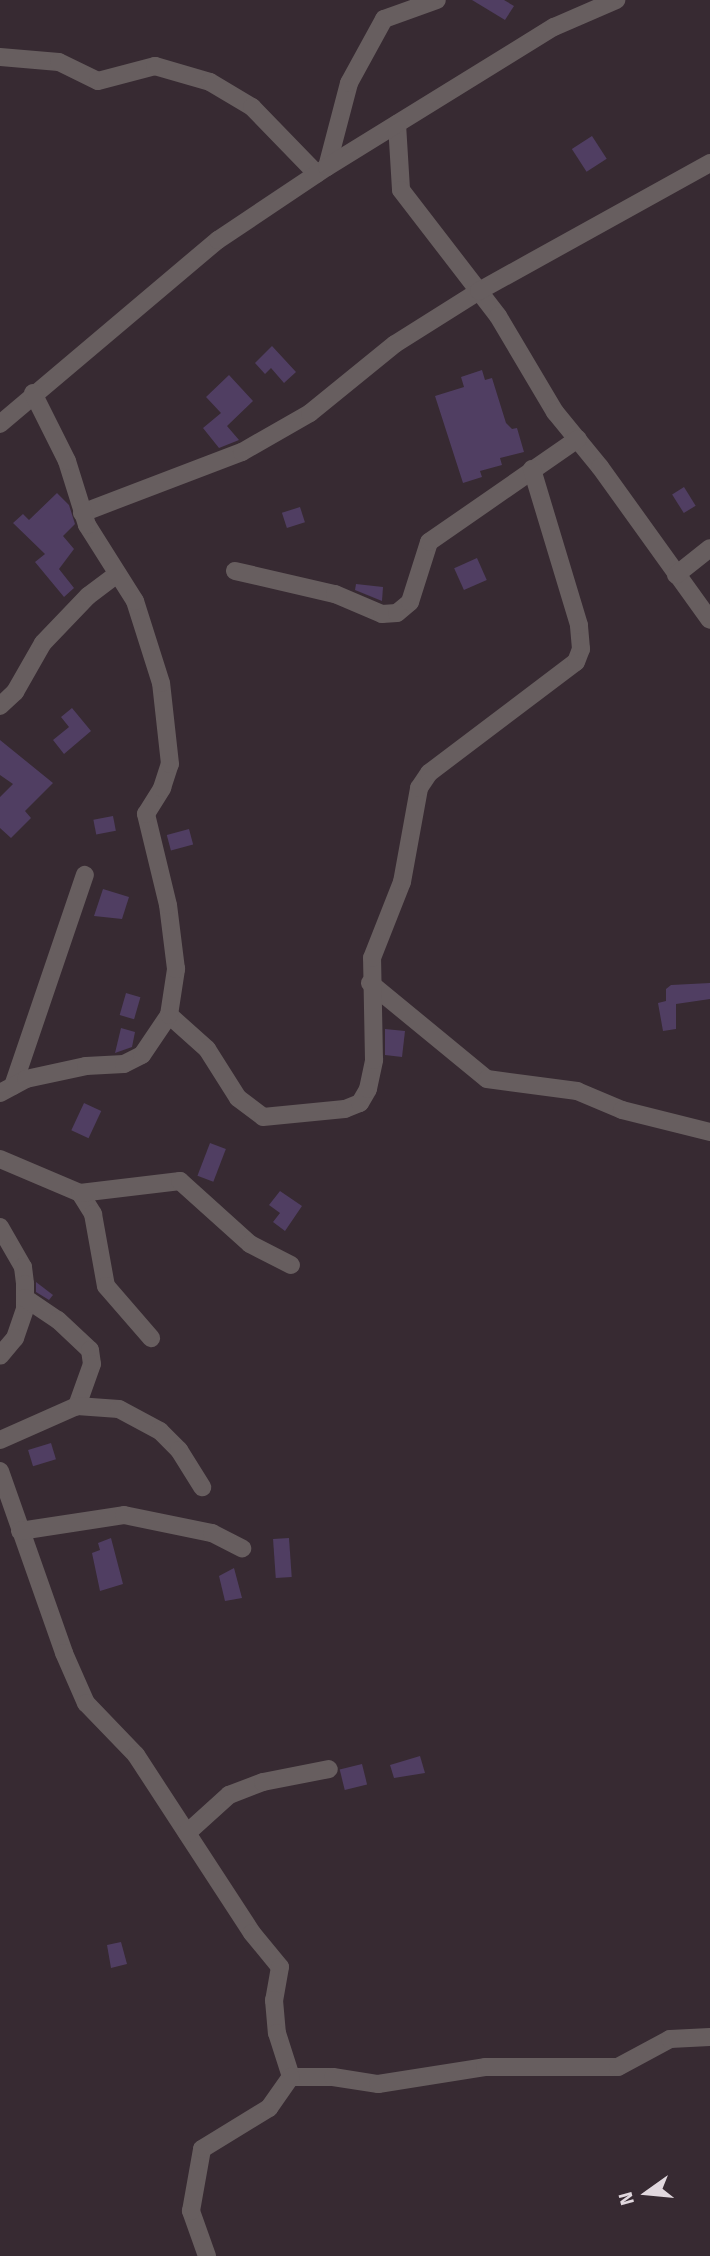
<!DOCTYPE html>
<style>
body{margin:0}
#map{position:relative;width:710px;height:2256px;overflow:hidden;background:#372a32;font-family:"Fira Sans",sans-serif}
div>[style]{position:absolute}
.building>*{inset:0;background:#503e62;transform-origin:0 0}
.minor>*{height:18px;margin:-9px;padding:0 9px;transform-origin:9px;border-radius:9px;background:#675e5f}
span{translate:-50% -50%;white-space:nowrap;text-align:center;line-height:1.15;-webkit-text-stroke:5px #372a32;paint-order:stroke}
.north{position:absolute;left:612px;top:2158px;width:70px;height:70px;-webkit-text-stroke:5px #372a32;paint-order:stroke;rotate:255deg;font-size:19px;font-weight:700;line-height:28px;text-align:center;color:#e1d8de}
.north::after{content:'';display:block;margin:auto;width:24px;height:32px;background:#e1d8de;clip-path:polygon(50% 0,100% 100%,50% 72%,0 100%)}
</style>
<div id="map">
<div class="building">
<div style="clip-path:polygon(472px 0,504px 0,514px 6px,505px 20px)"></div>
<div style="left:592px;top:136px;width:27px;height:24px;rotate:57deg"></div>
<div style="clip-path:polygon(272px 346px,296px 372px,284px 383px,271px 368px,265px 374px,255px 363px)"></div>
<div style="clip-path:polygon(482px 370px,485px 380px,492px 378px,506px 423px,512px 429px,517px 428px,524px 452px,500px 458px,502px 465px,480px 471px,482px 477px,463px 483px,435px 396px,464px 387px,461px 377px)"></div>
<div style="clip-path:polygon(229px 375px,253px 401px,227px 426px,239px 440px,219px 448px,203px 428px,221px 413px,206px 397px)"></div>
<div style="left:684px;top:487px;width:22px;height:14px;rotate:58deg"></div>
<div style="clip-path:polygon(57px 493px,69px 505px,75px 524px,63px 536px,74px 549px,59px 569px,74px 588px,64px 597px,35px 562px,45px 554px,13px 523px,23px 514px,29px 520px)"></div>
<div style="left:300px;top:507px;width:16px;height:19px;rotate:72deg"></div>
<div style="left:477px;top:558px;width:24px;height:25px;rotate:66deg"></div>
<div style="clip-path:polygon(356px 584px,383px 587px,382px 601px,355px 590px)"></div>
<div style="clip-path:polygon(72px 708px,91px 731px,64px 754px,53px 740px,69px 727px,61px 717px)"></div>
<div style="clip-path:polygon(0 740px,53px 783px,25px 811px,31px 818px,11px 838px,0 828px,0 797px,13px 784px,0 775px)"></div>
<div style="left:113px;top:816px;width:15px;height:20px;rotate:79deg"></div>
<div style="left:189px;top:829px;width:16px;height:23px;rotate:75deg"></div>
<div style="clip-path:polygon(103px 889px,129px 897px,122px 919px,94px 916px)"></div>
<div style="clip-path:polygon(710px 983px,710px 999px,676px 1004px,676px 1029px,663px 1031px,658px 1003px,666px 1001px,666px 989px,671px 985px)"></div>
<div style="left:126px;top:993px;width:15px;height:23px;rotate:16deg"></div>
<div style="clip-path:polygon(121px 1028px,135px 1032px,132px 1047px,115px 1053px)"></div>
<div style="clip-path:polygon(385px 1029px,405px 1031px,402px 1057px,385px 1055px)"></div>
<div style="left:84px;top:1103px;width:19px;height:30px;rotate:25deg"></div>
<div style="left:210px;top:1143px;width:17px;height:35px;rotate:21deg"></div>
<div style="clip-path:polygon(280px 1191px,302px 1206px,285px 1231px,273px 1222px,280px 1213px,269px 1205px)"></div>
<div style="clip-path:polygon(36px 1282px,53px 1295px,49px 1300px,36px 1292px)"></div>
<div style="left:51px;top:1443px;width:17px;height:24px;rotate:73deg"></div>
<div style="clip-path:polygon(111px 1538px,123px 1584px,100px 1591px,92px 1553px,100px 1550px,98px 1543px)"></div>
<div style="left:289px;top:1538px;width:39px;height:16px;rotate:86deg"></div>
<div style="clip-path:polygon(234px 1568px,242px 1598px,225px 1601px,219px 1576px)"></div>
<div style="clip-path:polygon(420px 1756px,425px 1773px,394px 1778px,390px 1765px)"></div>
<div style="left:362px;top:1764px;width:21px;height:23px;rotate:76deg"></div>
<div style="clip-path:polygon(121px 1942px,127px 1964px,111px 1968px,107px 1945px)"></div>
</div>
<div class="minor">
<div style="left:0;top:57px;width:59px;rotate:4.8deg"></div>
<div style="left:59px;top:62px;width:43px;rotate:26deg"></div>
<div style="left:98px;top:81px;width:59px;rotate:-14.7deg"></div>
<div style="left:155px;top:66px;width:57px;rotate:16.2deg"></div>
<div style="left:210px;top:82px;width:49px;rotate:30.8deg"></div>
<div style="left:252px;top:107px;width:93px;rotate:45.9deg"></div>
<div style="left:397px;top:124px;width:66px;rotate:86.5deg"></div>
<div style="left:401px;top:190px;width:159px;rotate:52.4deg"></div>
<div style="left:498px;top:316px;width:112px;rotate:59.3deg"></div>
<div style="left:555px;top:412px;width:71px;rotate:50.7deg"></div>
<div style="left:600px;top:467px;width:188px;rotate:54.3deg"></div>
<div style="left:327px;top:167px;width:87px;rotate:-75.3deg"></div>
<div style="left:349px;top:83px;width:73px;rotate:-61.3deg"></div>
<div style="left:384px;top:19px;width:56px;rotate:-19.7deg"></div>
<div style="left:0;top:424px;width:285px;rotate:-40.2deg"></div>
<div style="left:218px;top:240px;width:131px;rotate:-33.8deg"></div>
<div style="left:327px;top:167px;width:267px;rotate:-31.7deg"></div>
<div style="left:554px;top:27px;width:68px;rotate:-23.5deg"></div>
<div style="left:82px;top:513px;width:171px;rotate:-20.9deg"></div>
<div style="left:242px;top:452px;width:78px;rotate:-29.8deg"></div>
<div style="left:310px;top:413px;width:109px;rotate:-39.1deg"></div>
<div style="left:395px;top:344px;width:99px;rotate:-32.2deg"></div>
<div style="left:479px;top:291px;width:264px;rotate:-29deg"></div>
<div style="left:235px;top:571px;width:103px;rotate:13deg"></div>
<div style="left:335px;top:594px;width:51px;rotate:23.1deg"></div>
<div style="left:382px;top:614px;width:15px;rotate:-4deg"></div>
<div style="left:397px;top:613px;width:17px;rotate:-40deg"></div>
<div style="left:410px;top:602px;width:63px;rotate:-72.4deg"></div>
<div style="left:429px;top:542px;width:181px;rotate:-34.7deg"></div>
<div style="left:676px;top:575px;width:43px;rotate:-38.5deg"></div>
<div style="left:0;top:706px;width:21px;rotate:-43deg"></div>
<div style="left:15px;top:692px;width:56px;rotate:-60.3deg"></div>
<div style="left:43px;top:643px;width:65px;rotate:-46.2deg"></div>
<div style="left:88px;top:596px;width:36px;rotate:-37deg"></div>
<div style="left:370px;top:983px;width:151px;rotate:39.4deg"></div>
<div style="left:487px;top:1079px;width:91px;rotate:7.6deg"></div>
<div style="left:577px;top:1091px;width:49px;rotate:22.9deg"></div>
<div style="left:622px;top:1110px;width:91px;rotate:14deg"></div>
<div style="left:169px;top:1015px;width:51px;rotate:41.8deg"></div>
<div style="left:207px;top:1049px;width:58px;rotate:57.7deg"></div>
<div style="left:238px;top:1098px;width:31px;rotate:37deg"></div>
<div style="left:263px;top:1117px;width:82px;rotate:-5.6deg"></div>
<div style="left:345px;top:1109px;width:16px;rotate:-22deg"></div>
<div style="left:360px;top:1103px;width:16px;rotate:-60deg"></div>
<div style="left:368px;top:1089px;width:30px;rotate:-78deg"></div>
<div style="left:374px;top:1060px;width:102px;rotate:-91.1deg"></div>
<div style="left:372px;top:958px;width:82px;rotate:-68.5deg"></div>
<div style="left:402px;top:882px;width:96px;rotate:-79.7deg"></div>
<div style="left:419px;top:788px;width:18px;rotate:-56deg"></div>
<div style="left:429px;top:773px;width:184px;rotate:-37.1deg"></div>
<div style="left:576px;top:662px;width:14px;rotate:-69deg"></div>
<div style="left:581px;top:649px;width:24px;rotate:-95deg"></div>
<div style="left:579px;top:625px;width:163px;rotate:-106.8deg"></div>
<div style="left:13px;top:1086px;width:223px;rotate:-71.2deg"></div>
<div style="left:0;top:1093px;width:30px;rotate:-28deg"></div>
<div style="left:26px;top:1079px;width:61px;rotate:-12.2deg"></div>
<div style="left:86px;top:1066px;width:38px;rotate:-3deg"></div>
<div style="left:124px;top:1064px;width:20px;rotate:-27deg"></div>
<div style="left:142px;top:1055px;width:48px;rotate:-56deg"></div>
<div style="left:169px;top:1015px;width:47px;rotate:-81.3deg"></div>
<div style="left:176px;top:969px;width:64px;rotate:-97.1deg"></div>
<div style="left:168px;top:905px;width:94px;rotate:-103.6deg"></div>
<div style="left:146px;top:814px;width:31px;rotate:-58deg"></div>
<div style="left:162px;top:788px;width:25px;rotate:-72deg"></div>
<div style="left:170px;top:764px;width:81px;rotate:-96.3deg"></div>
<div style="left:161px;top:683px;width:86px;rotate:-107.6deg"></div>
<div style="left:135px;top:601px;width:90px;rotate:-122.3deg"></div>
<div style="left:87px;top:525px;width:67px;rotate:-107.4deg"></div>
<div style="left:67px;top:461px;width:76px;rotate:-116.6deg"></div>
<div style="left:0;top:1159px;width:87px;rotate:23deg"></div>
<div style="left:80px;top:1193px;width:25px;rotate:58deg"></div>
<div style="left:93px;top:1214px;width:73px;rotate:79.8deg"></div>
<div style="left:106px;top:1286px;width:69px;rotate:49.1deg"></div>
<div style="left:80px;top:1193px;width:101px;rotate:-6.8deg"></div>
<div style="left:180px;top:1181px;width:94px;rotate:42deg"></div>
<div style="left:250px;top:1244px;width:46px;rotate:27.1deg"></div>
<div style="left:0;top:1227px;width:46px;rotate:60.1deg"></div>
<div style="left:23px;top:1267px;width:17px;rotate:83deg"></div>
<div style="left:25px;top:1284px;width:25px;rotate:90deg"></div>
<div style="left:25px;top:1309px;width:31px;rotate:109deg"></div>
<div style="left:15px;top:1338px;width:23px;rotate:130deg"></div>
<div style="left:25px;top:1298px;width:40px;rotate:34deg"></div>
<div style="left:58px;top:1320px;width:44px;rotate:43.2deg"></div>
<div style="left:90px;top:1350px;width:14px;rotate:82deg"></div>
<div style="left:92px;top:1364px;width:45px;rotate:109.7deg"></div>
<div style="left:0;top:1440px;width:84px;rotate:-23.8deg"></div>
<div style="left:77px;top:1406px;width:42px;rotate:4.1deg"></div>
<div style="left:119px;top:1409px;width:47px;rotate:28.2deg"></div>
<div style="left:160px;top:1431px;width:27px;rotate:45deg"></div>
<div style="left:179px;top:1450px;width:44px;rotate:58.1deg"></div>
<div style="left:0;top:1471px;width:193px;rotate:70.6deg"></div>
<div style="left:64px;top:1653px;width:55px;rotate:66.3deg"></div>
<div style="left:86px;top:1703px;width:72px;rotate:46.1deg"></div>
<div style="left:136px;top:1755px;width:212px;rotate:56.9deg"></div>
<div style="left:252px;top:1933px;width:44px;rotate:50.5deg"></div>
<div style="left:280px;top:1967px;width:34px;rotate:100deg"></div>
<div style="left:274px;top:2000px;width:33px;rotate:85deg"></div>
<div style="left:277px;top:2033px;width:46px;rotate:72.3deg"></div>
<div style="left:291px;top:2077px;width:42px"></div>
<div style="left:333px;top:2077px;width:46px;rotate:8.8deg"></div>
<div style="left:378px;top:2084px;width:108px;rotate:-9deg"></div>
<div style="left:485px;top:2067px;width:133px"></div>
<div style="left:618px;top:2067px;width:59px;rotate:-28.3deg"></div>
<div style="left:670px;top:2039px;width:40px;rotate:-2.9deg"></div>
<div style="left:20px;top:1531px;width:105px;rotate:-8.7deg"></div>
<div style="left:124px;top:1515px;width:90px;rotate:11.6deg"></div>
<div style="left:212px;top:1533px;width:34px;rotate:27deg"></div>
<div style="left:187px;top:1833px;width:57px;rotate:-42.1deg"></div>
<div style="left:229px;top:1795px;width:36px;rotate:-21deg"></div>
<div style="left:263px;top:1782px;width:67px;rotate:-11.1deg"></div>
<div style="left:207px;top:2256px;width:48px;rotate:-109.6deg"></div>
<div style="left:191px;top:2211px;width:63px;rotate:-79.9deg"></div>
<div style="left:202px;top:2149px;width:79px;rotate:-31.5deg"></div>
<div style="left:269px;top:2108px;width:38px;rotate:-55deg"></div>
</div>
<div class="north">N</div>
</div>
